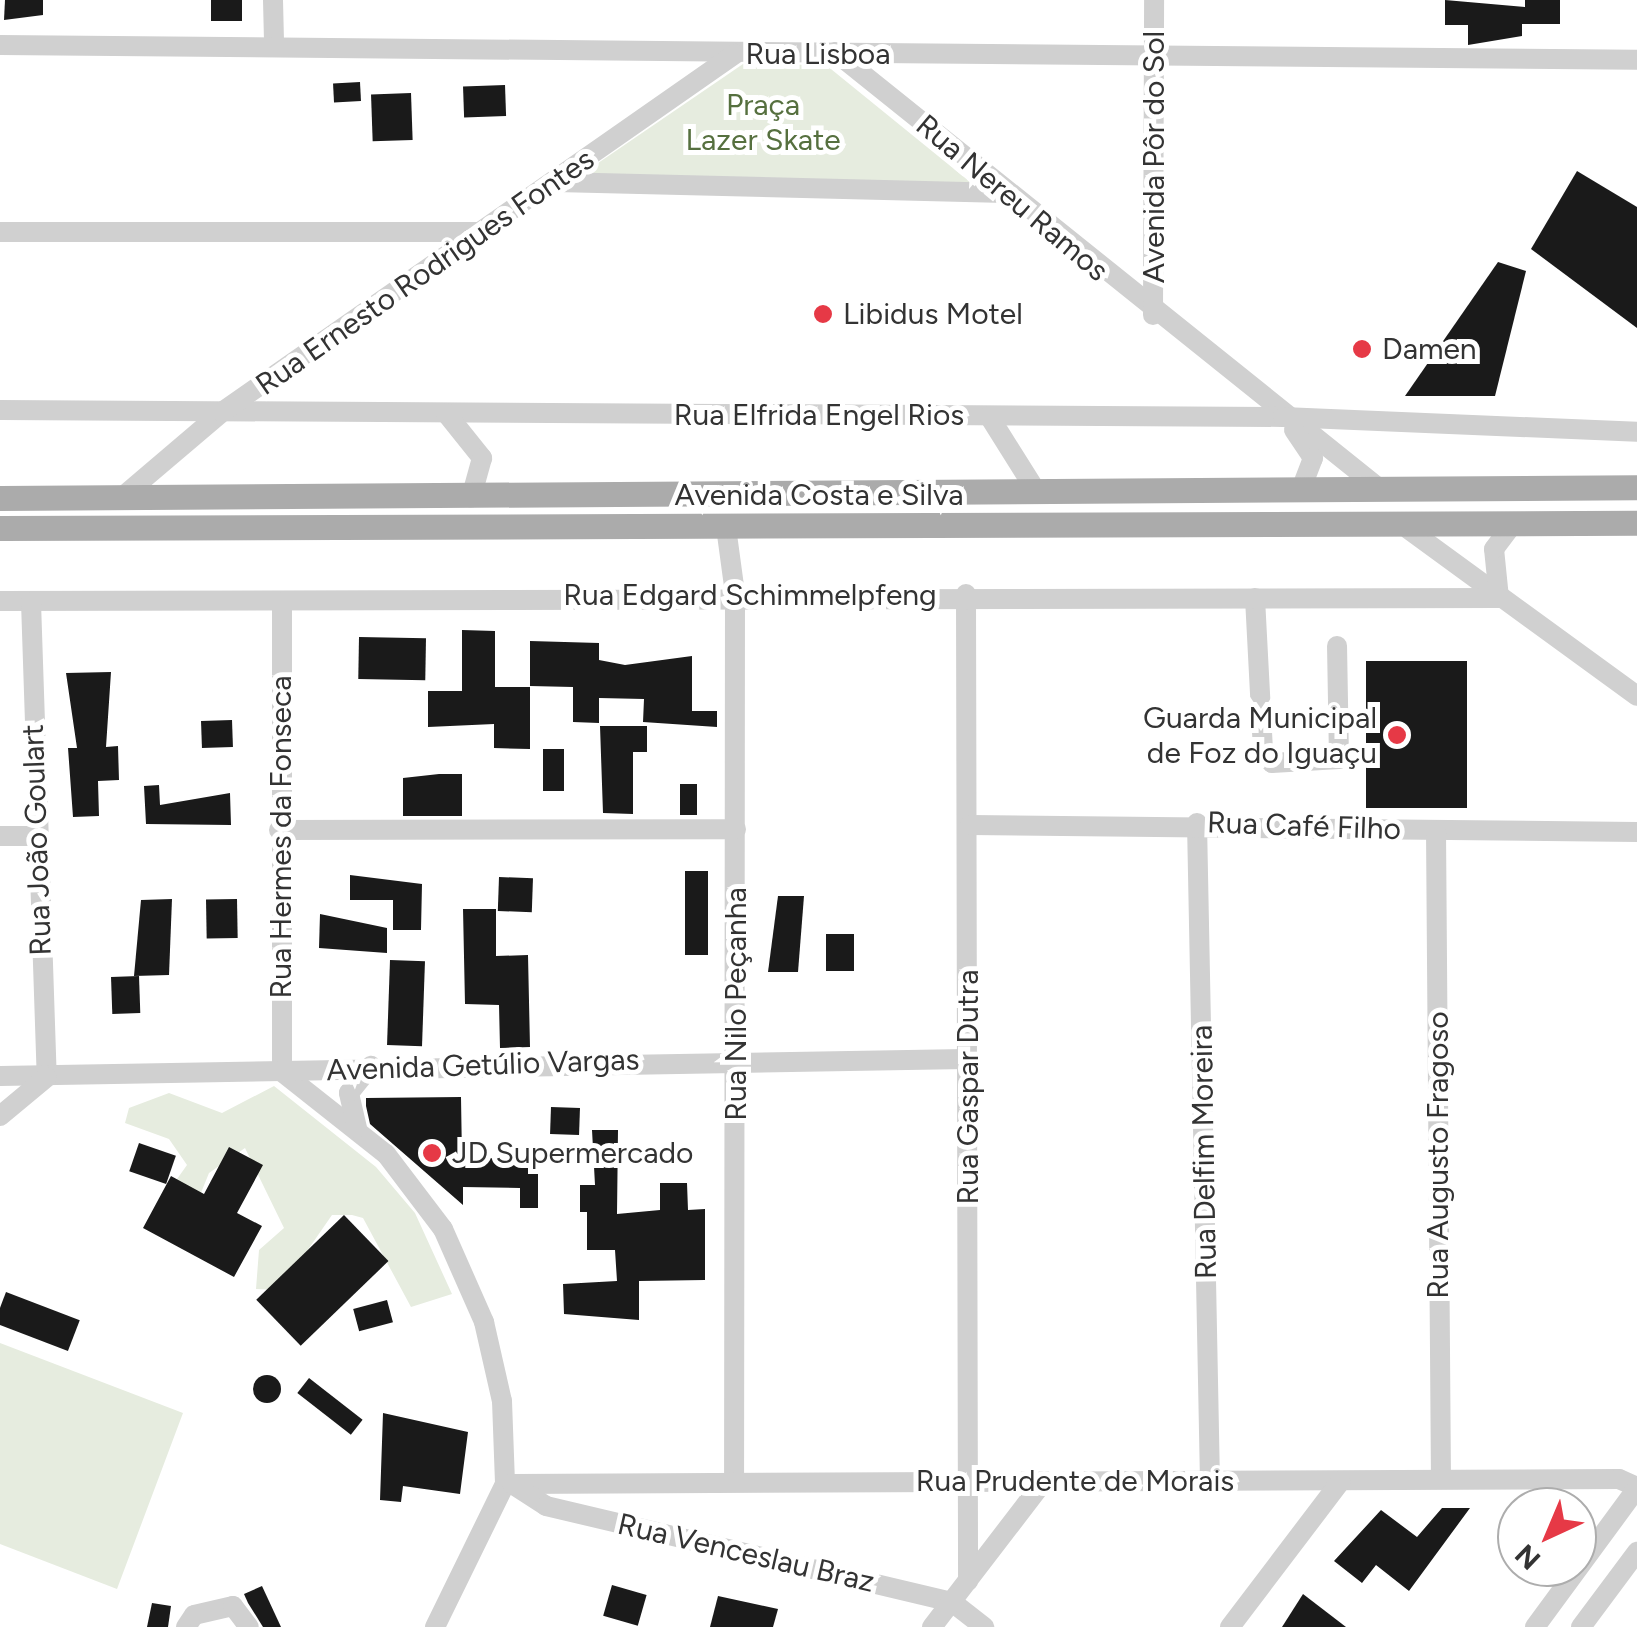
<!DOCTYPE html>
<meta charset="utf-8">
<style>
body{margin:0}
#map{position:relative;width:1637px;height:1627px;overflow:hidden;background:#fff;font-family:Figtree,sans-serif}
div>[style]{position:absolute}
.green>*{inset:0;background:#e6ecdf}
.building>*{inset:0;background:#1a1a1a;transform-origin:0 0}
.round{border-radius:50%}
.minor>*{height:20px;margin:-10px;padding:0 10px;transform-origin:10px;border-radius:10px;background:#d0d0d0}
.major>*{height:25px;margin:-12.5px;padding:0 12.5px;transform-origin:12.5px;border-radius:12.5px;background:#ababab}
.dots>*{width:28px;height:28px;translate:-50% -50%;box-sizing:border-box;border:5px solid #fff;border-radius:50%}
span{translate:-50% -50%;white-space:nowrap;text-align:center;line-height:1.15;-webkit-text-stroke:10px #fff;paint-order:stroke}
.street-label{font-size:30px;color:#333}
.park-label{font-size:30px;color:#56703f}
.poi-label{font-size:30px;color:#333}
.left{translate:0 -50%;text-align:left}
.right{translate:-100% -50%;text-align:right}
.north{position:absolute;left:1497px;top:1487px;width:100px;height:100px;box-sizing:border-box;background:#fff;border:2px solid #adadad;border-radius:50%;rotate:224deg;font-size:28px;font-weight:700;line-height:40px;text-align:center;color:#333}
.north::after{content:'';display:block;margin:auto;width:35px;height:45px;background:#e63946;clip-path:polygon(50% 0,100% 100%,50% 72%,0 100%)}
</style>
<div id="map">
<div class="green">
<div style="clip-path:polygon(743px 64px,826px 65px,975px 186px,582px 174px)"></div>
<div style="clip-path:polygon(274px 1086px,376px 1167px,415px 1213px,452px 1294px,411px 1307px,363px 1218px,352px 1215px,332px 1215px,280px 1290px,256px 1289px,259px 1250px,284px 1228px,245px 1148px,209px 1173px,192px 1215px,155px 1210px,187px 1165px,169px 1139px,125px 1123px,129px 1108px,169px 1093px,222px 1113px)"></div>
<div style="clip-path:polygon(0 1343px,183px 1413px,117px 1589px,0 1544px)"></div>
</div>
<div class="building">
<div style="clip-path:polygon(5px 0,43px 0,43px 15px,4px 20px)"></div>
<div style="left:211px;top:0;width:31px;height:21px"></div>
<div style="clip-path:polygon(1445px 0,1525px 7px,1525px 0,1560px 0,1560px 24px,1522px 24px,1522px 36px,1468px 45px,1468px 25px,1445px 25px)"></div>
<div style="left:360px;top:82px;width:19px;height:27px;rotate:87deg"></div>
<div style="left:505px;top:85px;width:31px;height:42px;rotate:88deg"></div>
<div style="left:411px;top:93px;width:47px;height:40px;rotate:88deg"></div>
<div style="clip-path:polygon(1577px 171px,1637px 207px,1637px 328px,1531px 249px)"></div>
<div style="clip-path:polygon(1498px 262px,1526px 271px,1495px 396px,1405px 396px)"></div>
<div style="clip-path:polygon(462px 630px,495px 631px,495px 687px,530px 687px,530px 749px,494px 748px,494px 724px,428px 727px,428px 691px,462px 691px)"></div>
<div style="left:359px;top:637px;width:67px;height:42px;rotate:1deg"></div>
<div style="clip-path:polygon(530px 641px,599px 643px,599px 660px,625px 665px,692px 656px,692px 711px,717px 711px,717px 727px,643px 722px,644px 699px,599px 698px,599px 723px,573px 722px,573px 687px,530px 686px)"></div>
<div style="left:1467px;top:661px;width:147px;height:101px;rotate:90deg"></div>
<div style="clip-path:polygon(111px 672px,106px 747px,118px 746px,119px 780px,98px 781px,99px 816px,73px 817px,68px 748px,77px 748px,66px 673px)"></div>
<div style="left:232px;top:720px;width:27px;height:31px;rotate:88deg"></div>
<div style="clip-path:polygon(600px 726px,647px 726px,647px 752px,633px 752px,633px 814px,603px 813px)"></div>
<div style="left:543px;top:749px;width:21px;height:42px"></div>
<div style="clip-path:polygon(439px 774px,462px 774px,462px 816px,403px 816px,403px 778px)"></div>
<div style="left:680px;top:784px;width:17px;height:31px"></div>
<div style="clip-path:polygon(159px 785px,160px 805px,230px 793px,231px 825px,146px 824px,144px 786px)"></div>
<div style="left:685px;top:871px;width:23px;height:84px"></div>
<div style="clip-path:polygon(350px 875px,422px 884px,421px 930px,393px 930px,393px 900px,350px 900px)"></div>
<div style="left:499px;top:877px;width:34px;height:34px;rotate:2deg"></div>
<div style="clip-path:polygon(778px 896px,804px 896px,798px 972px,768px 972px)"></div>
<div style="clip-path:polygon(172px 899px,169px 975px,134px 976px,141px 900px)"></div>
<div style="left:237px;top:899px;width:39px;height:31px;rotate:89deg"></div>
<div style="clip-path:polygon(463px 909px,496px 909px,496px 956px,528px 955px,530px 1047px,500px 1048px,499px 1005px,465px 1004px)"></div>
<div style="clip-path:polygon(320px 914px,387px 928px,387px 953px,319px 948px)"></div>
<div style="left:826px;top:934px;width:28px;height:37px"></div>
<div style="left:390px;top:960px;width:35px;height:85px;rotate:2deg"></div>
<div style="left:139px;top:976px;width:37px;height:28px;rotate:88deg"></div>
<div style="clip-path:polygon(461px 1097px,462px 1158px,538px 1158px,538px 1208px,520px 1208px,520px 1188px,463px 1187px,463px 1205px,370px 1124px,366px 1106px,366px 1098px)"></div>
<div style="left:551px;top:1107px;width:29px;height:27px;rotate:2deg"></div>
<div style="clip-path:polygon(592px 1130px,618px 1130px,617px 1214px,660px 1210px,660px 1183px,687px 1183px,688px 1210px,705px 1209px,705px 1280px,639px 1281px,639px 1320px,564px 1314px,563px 1284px,617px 1281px,615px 1250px,587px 1250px,587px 1212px,580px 1212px,580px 1185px,595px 1185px)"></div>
<div style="left:139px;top:1143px;width:39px;height:30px;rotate:19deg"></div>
<div style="clip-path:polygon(229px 1147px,263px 1165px,237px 1213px,262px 1226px,234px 1277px,143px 1228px,171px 1176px,204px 1194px)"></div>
<div style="left:344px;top:1215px;width:64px;height:122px;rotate:46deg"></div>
<div style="left:6px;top:1292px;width:79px;height:33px;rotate:21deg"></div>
<div style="left:387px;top:1300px;width:23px;height:35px;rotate:75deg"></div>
<div class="round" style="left:253px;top:1375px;width:28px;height:28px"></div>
<div style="left:309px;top:1378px;width:68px;height:19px;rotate:38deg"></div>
<div style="clip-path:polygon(383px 1413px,468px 1432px,460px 1494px,403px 1486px,401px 1502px,380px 1500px)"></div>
<div style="clip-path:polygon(1442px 1508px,1470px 1508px,1409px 1591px,1376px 1565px,1362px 1583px,1334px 1561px,1381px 1510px,1417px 1537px)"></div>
<div style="left:612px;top:1585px;width:36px;height:32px;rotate:16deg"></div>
<div style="clip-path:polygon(262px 1586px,281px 1627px,263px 1627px,248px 1603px,244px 1594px)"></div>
<div style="clip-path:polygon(1303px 1594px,1346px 1627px,1282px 1627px)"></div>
<div style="clip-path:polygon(718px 1596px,778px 1609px,773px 1627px,710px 1627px)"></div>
<div style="clip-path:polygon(152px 1603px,171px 1606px,168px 1627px,147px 1627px)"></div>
</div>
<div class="minor">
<div style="left:273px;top:0;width:41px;rotate:88.6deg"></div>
<div style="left:0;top:45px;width:1637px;rotate:0.52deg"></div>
<div style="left:835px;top:52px;width:699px;rotate:38.72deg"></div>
<div style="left:556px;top:182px;width:450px;rotate:1.4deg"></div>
<div style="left:0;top:232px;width:484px"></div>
<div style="left:1153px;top:315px;width:315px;rotate:-89.8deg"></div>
<div style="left:0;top:410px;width:1283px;rotate:0.31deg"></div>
<div style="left:1283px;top:417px;width:354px;rotate:2.4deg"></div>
<div style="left:446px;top:413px;width:58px;rotate:51.3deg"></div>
<div style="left:482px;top:458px;width:41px;rotate:105.4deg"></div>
<div style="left:989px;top:416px;width:92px;rotate:57.9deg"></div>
<div style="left:1294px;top:430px;width:34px;rotate:56deg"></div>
<div style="left:1313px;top:458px;width:34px;rotate:111deg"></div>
<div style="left:121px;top:498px;width:133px;rotate:-40.4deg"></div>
<div style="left:222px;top:412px;width:626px;rotate:-34.91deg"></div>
<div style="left:726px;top:527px;width:68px;rotate:82.3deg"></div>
<div style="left:735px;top:594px;width:888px;rotate:90.06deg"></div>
<div style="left:1408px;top:529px;width:283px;rotate:36.1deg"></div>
<div style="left:966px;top:594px;width:987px;rotate:89.88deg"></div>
<div style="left:1255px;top:598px;width:155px;rotate:87deg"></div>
<div style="left:1263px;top:753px;width:13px;rotate:48deg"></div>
<div style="left:1272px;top:763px;width:67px;rotate:-3.4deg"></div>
<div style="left:1339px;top:759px;width:113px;rotate:-91deg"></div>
<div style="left:1499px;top:598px;width:49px;rotate:-95.8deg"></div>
<div style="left:1494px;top:549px;width:30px;rotate:-53deg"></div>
<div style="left:0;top:601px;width:1499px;rotate:-0.11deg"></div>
<div style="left:31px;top:602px;width:475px;rotate:88.1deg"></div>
<div style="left:1197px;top:823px;width:657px;rotate:88.87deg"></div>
<div style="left:970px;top:825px;width:667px;rotate:0.6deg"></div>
<div style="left:279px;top:830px;width:457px;rotate:-0.1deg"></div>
<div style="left:1436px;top:830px;width:649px;rotate:89.56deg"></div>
<div style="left:0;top:836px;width:35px"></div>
<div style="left:282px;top:1072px;width:132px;rotate:38.3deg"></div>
<div style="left:386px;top:1154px;width:94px;rotate:52.8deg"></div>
<div style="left:443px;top:1229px;width:102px;rotate:66.2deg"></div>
<div style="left:484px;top:1322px;width:81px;rotate:77.2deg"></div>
<div style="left:502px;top:1401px;width:83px;rotate:87.9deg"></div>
<div style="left:505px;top:1484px;width:159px;rotate:116.1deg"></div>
<div style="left:282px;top:1072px;width:470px;rotate:-90deg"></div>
<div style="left:0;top:1076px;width:966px;rotate:-1.01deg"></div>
<div style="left:0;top:1116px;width:61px;rotate:-39.7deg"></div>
<div style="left:357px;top:1128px;width:36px;rotate:-103deg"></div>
<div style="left:349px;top:1093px;width:35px;rotate:-51deg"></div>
<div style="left:512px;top:1484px;width:1107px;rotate:-0.26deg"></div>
<div style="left:1619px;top:1479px;width:20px;rotate:24deg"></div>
<div style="left:512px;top:1484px;width:40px;rotate:32.9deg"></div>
<div style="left:546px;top:1506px;width:417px;rotate:13.3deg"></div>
<div style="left:952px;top:1602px;width:41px;rotate:38deg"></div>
<div style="left:186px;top:1627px;width:14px;rotate:-56deg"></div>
<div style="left:194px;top:1615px;width:40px;rotate:-13deg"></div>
<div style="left:233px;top:1606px;width:26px;rotate:53deg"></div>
<div style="left:932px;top:1627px;width:184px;rotate:-52.5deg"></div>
<div style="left:1230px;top:1627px;width:183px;rotate:-52.8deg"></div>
<div style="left:1535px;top:1627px;width:172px;rotate:-53.7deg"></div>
<div style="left:1581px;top:1627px;width:94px;rotate:-53.3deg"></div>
</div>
<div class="major">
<div style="left:0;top:498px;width:1637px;rotate:-0.38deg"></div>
<div style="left:0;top:528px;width:1637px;rotate:-0.18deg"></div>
</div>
<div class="dots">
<div style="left:823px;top:314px;background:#e63946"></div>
<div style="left:1362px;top:349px;background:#e63946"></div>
<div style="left:1397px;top:735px;background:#e63946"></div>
<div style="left:432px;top:1153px;background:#e63946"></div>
</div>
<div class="street-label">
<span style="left:818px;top:54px">Rua Lisboa</span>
<span style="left:1154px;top:157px;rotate:-90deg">Avenida Pôr do Sol</span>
<span style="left:1012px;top:198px;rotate:40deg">Rua Nereu Ramos</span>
<span style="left:425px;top:272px;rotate:-35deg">Rua Ernesto Rodrigues Fontes</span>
<span style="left:819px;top:415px">Rua Elfrida Engel Rios</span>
<span style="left:819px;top:495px">Avenida Costa e Silva</span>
<span style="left:750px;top:595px">Rua Edgard Schimmelpfeng</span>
<span style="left:1304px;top:826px;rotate:2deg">Rua Café Filho</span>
<span style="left:281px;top:837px;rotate:-90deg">Rua Hermes da Fonseca</span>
<span style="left:37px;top:840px;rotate:-92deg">Rua João Goulart</span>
<span style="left:736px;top:1004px;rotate:-90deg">Rua Nilo Peçanha</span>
<span style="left:483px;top:1065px;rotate:-2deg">Avenida Getúlio Vargas</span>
<span style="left:968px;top:1087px;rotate:-90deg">Rua Gaspar Dutra</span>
<span style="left:1204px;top:1152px;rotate:-91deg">Rua Delfim Moreira</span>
<span style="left:1438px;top:1155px;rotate:-90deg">Rua Augusto Fragoso</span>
<span style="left:1075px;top:1481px">Rua Prudente de Morais</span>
<span style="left:746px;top:1553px;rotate:13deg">Rua Venceslau Braz</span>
</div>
<div class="park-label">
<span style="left:763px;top:122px">Praça<br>Lazer Skate</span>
</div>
<div class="poi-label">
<span class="left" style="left:843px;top:314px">Libidus Motel</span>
<span class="left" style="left:1382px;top:349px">Damen</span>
<span class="right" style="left:1377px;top:735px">Guarda Municipal<br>de Foz do Iguaçu</span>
<span class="left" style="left:452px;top:1153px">JD Supermercado</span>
</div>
<div class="north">N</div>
</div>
